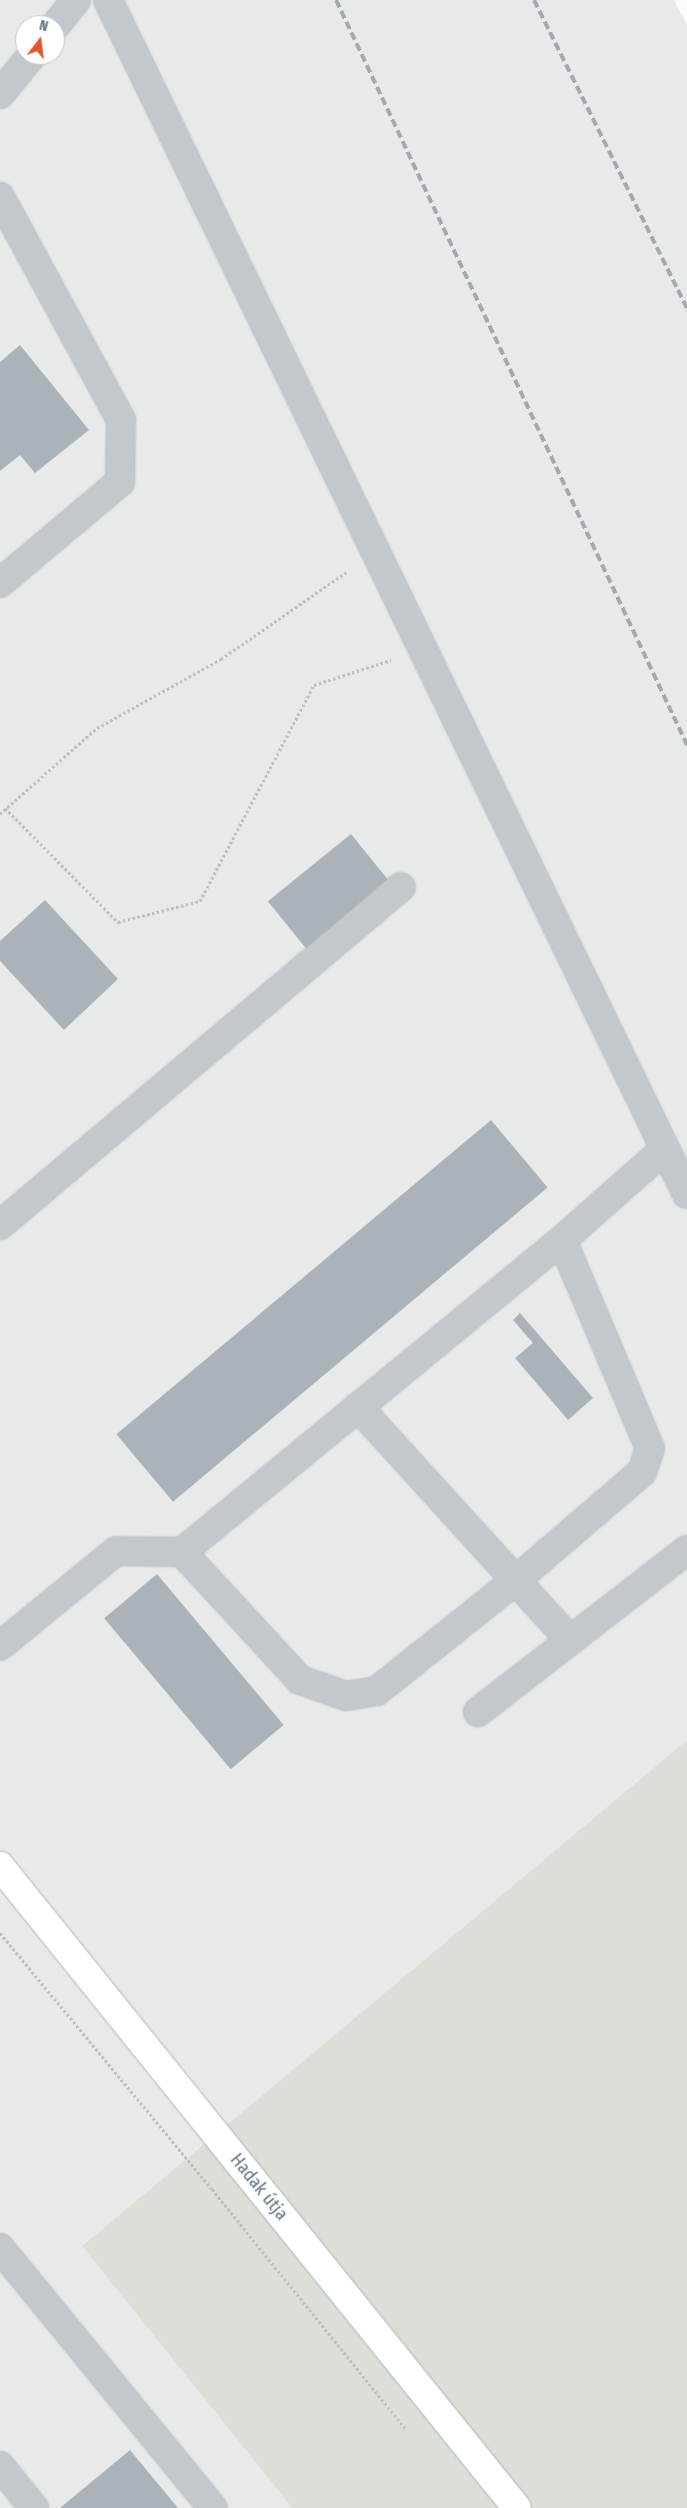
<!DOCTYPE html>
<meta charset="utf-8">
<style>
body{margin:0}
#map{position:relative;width:687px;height:2508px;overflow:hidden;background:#fafaf8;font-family:"Fira Sans Condensed",sans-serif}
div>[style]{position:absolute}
.built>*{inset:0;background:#e8e9e9}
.green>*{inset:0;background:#dadfd7}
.building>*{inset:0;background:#aab3b9;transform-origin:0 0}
.path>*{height:3px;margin-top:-1.5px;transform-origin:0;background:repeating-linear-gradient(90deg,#bbbfc2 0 2.5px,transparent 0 5px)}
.roads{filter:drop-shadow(0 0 1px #b5babe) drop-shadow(0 0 1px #b5babe)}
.minor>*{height:28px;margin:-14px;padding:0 14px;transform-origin:14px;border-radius:14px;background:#c3c8cc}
.major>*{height:28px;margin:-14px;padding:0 14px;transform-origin:14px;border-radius:14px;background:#fff}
.rail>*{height:4px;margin-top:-2px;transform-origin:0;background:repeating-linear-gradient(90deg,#a2aab0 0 8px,transparent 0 12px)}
span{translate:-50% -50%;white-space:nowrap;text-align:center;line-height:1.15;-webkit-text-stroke:5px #fff;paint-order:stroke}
.street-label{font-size:18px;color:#657683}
.north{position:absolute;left:15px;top:15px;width:50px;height:50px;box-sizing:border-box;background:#fff;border:1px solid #c1c8cd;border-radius:50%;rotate:15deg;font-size:14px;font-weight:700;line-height:20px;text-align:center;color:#657683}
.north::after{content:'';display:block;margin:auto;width:18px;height:22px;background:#e4572e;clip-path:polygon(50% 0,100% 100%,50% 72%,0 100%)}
</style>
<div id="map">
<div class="built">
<div style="clip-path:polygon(evenodd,0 0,674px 0,687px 25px,687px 1740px,82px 2246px,292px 2508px,0 2508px,0 0,25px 25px,55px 25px,55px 55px,25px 55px,25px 25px)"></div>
</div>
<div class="green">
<div style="clip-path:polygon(687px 1740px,687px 2508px,292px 2508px,82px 2246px)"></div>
</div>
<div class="building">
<div style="clip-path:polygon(20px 345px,89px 430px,35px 473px,20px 455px,0 471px,0 362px)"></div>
<div style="left:351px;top:834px;width:63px;height:107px;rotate:51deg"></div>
<div style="clip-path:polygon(45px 900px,118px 979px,64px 1030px,0 961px,0 941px)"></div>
<div style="left:491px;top:1120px;width:88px;height:489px;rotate:50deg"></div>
<div style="clip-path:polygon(520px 1313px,593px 1398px,568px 1420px,515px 1358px,533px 1343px,513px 1320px)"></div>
<div style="left:157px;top:1574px;width:197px;height:69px;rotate:50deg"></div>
<div style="clip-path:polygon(130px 2450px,178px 2508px,60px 2508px)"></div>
</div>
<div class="path">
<div style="left:5px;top:808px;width:161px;rotate:45.3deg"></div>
<div style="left:118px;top:922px;width:85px;rotate:-14.4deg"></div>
<div style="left:200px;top:901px;width:244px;rotate:-62.2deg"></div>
<div style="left:314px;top:685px;width:81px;rotate:-18deg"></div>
<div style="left:0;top:814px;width:130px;rotate:-41.6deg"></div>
<div style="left:97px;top:728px;width:142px;rotate:-29.1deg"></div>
<div style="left:221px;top:659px;width:155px;rotate:-34.7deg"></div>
<div style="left:0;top:1933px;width:332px;rotate:50.4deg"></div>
<div style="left:212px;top:2189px;width:307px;rotate:51.1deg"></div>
</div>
<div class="roads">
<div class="minor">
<div style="left:108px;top:0;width:1327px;rotate:64.13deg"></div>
<div style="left:55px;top:26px;width:33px;rotate:-51deg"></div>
<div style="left:0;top:94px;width:50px;rotate:-50.6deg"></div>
<div style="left:0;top:197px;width:254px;rotate:61.5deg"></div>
<div style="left:121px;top:420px;width:62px;rotate:90.9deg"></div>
<div style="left:120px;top:482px;width:157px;rotate:139.9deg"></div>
<div style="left:0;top:1225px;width:524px;rotate:-40.13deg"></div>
<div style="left:562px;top:1240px;width:226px;rotate:67.1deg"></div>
<div style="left:650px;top:1448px;width:25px;rotate:108deg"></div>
<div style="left:642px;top:1472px;width:166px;rotate:139.4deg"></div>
<div style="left:516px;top:1580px;width:178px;rotate:141.4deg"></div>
<div style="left:377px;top:1691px;width:31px;rotate:171deg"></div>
<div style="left:346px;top:1696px;width:49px;rotate:-160.8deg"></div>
<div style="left:300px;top:1680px;width:174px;rotate:-132.7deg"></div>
<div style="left:182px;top:1552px;width:492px;rotate:-39.4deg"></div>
<div style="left:562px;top:1240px;width:137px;rotate:-41.5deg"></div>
<div style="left:358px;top:1407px;width:315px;rotate:47.7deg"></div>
<div style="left:0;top:1646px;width:150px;rotate:-39.3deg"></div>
<div style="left:116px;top:1551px;width:66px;rotate:0.9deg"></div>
<div style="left:478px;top:1712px;width:264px;rotate:-37.8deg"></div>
<div style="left:0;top:2248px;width:336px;rotate:50.7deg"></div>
<div style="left:0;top:2466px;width:54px;rotate:51deg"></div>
</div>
<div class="major">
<div style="left:0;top:1866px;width:824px;rotate:51.16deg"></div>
</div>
</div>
<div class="rail">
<div style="left:336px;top:0;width:824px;rotate:64.77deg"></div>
<div style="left:534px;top:0;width:344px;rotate:63.6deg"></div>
</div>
<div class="street-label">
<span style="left:259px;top:2187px;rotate:51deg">Hadak útja</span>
</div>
<div class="north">N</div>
</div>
